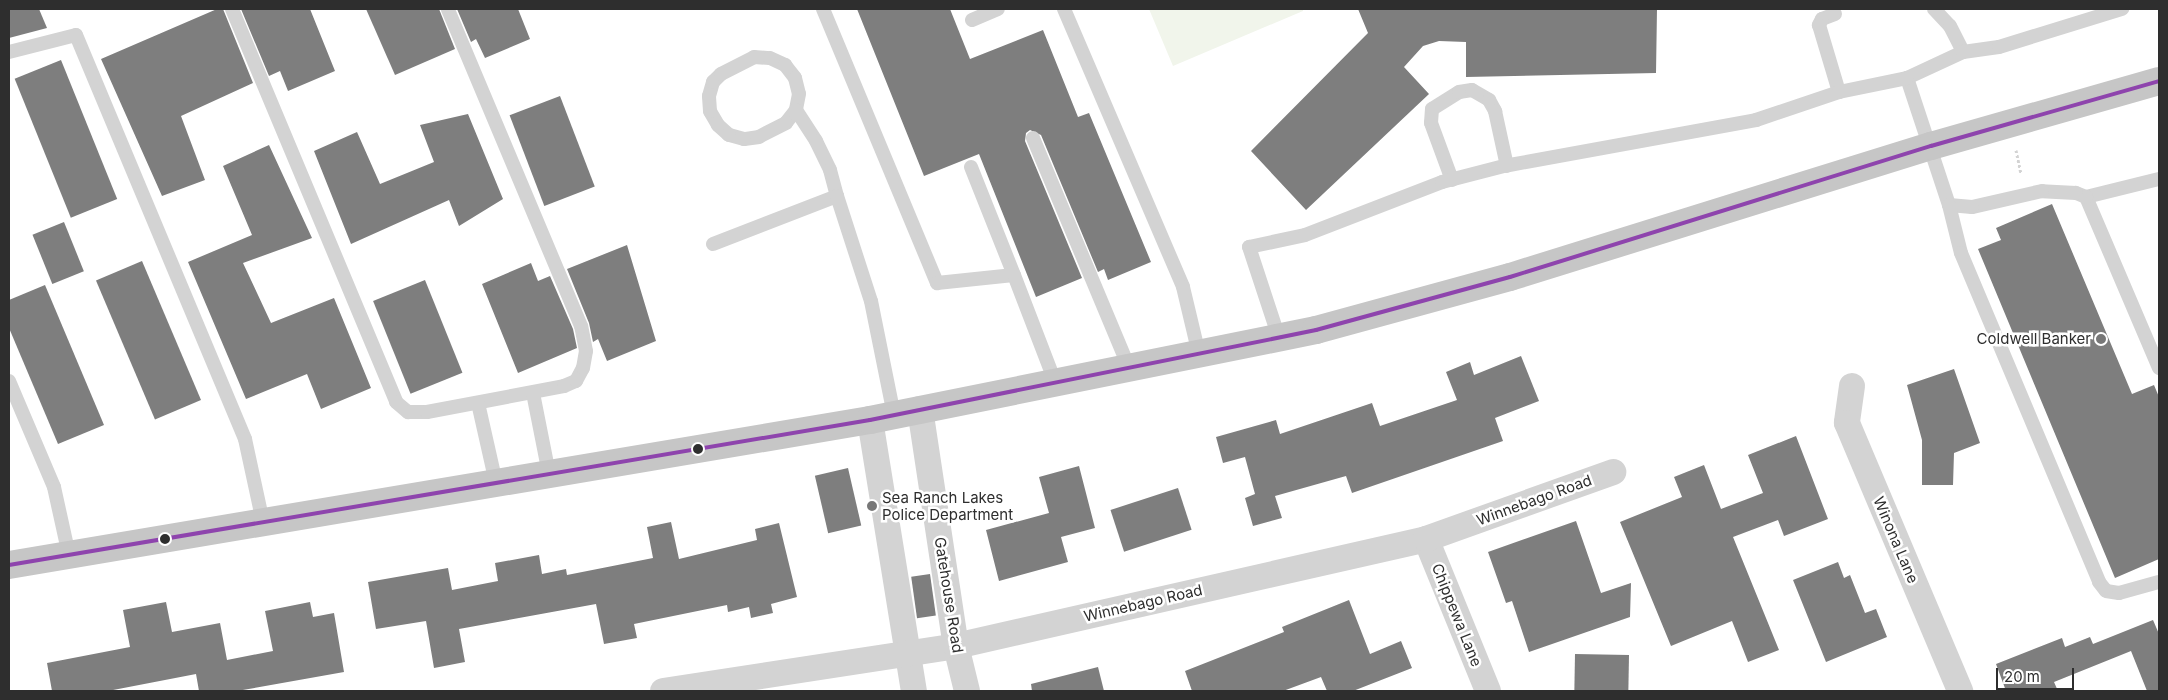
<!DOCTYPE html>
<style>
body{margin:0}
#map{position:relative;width:2168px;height:700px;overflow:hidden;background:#fff;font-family:Inter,sans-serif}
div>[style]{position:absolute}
.green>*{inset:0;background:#f1f5eb}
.building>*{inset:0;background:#7e7e7e;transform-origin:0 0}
.path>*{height:3px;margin-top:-1.5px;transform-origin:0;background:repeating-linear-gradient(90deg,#d3d3d3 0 2.5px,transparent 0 5px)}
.lane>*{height:14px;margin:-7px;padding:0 7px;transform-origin:7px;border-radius:7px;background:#d3d3d3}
.street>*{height:26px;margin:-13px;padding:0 13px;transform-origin:13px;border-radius:13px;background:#d3d3d3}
.primary>*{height:28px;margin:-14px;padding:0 14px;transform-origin:14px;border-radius:14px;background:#c6c6c6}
.bus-1>*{height:4px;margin:-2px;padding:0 2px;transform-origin:2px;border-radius:2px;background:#8e44ad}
.dots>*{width:14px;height:14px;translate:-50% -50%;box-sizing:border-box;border:2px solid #fff;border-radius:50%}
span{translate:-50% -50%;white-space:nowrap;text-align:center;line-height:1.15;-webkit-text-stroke:5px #fff;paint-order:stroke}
.poi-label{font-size:15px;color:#2e2e2e}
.right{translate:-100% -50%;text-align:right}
.left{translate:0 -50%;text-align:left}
.street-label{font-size:15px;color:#2e2e2e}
.frame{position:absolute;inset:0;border:10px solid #2e2e2e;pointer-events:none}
.scale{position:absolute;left:1996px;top:668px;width:78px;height:22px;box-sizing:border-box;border:2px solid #2e2e2e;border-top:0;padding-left:6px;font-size:15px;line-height:18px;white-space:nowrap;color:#2e2e2e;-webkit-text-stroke:4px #fff;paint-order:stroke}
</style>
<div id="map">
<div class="green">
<div style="clip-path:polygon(1149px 9px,1303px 9px,1303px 11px,1173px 66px)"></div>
</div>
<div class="building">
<div style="clip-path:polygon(9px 9px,39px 9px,47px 28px,9px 38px)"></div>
<div style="clip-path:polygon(217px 9px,223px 9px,253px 83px,181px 116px,205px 180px,162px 196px,101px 59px)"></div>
<div style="clip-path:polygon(241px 9px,310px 9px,335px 71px,288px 91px,280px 71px,269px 76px)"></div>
<div style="clip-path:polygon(366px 9px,439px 9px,455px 49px,395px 75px)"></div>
<div style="clip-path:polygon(457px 9px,518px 9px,530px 39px,485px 58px,476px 39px,471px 42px)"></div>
<div style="clip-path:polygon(857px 9px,950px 9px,970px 59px,1043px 30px,1078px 117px,1089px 113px,1151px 262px,1108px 280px,1104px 269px,1098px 272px,1041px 135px,1030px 130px,1026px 133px,1025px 141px,1082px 278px,1036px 297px,979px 154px,924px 176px)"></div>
<div style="clip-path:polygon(1358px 9px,1657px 9px,1656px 73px,1466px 77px,1466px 42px,1439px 41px,1423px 46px,1404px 67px,1429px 94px,1306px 210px,1251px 151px,1368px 33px)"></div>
<div style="left:61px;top:60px;width:150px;height:50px;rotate:68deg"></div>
<div style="left:560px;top:96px;width:97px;height:54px;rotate:69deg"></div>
<div style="clip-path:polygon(468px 114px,503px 199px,459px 226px,449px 200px,351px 244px,314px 151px,357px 132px,380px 184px,434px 162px,420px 125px)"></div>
<div style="clip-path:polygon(269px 145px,312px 238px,243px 263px,271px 323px,334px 298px,371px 388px,321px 409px,307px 374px,246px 399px,188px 262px,252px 235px,223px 166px)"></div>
<div style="clip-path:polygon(2052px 204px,2132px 394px,2154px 385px,2159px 397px,2159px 559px,2115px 578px,1978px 249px,2001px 240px,1996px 228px)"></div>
<div style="left:64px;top:222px;width:53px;height:34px;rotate:68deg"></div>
<div style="clip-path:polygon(627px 245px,656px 341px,607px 361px,598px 339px,593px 342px,589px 323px,567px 269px)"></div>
<div style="left:142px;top:261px;width:151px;height:50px;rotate:67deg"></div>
<div style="clip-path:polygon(531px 263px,538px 281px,550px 276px,573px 329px,577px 348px,518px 373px,482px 284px)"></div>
<div style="left:425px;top:280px;width:100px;height:56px;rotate:68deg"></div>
<div style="clip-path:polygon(45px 285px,104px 425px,58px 444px,9px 328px,9px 300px)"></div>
<div style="clip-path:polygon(1521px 356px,1539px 401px,1495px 418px,1503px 441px,1352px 493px,1346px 476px,1275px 496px,1282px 518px,1253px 526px,1245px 498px,1255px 494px,1245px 457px,1223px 463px,1216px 437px,1276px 420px,1280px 434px,1372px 403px,1380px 426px,1457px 400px,1446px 372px,1470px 362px,1474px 375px)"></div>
<div style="clip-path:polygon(1954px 369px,1980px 443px,1954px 453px,1953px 485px,1922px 485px,1922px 440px,1907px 385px)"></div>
<div style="clip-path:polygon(1796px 436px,1828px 519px,1784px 536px,1778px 520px,1733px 537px,1779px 650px,1748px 662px,1732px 621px,1671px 646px,1620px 522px,1682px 497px,1674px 477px,1704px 465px,1721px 509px,1763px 493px,1748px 455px)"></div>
<div style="clip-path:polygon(1079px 466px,1095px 528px,1061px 537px,1068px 562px,999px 581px,986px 530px,1049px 513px,1039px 477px)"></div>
<div style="left:848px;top:468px;width:59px;height:34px;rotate:77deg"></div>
<div style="left:1178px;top:488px;width:44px;height:71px;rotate:72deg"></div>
<div style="clip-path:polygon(1576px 521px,1601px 593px,1631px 583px,1630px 617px,1529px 652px,1512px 601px,1506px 603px,1488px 552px)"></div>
<div style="clip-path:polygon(671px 522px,679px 559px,757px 540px,755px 529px,779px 523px,797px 597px,771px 604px,773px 613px,751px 618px,749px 607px,728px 612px,727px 605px,634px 624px,637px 638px,604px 644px,596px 604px,459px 629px,465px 662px,434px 668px,426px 621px,376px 629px,368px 582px,448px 568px,452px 590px,498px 581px,495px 563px,539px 555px,542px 574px,566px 569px,567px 575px,653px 558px,647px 527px)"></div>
<div style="clip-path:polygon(1838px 562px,1844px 578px,1850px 575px,1865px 613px,1876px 609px,1887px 637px,1826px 662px,1793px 580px)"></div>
<div style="left:930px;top:574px;width:42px;height:19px;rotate:82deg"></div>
<div style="clip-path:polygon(1349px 600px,1370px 654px,1401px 641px,1412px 668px,1353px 691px,1327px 691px,1321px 677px,1283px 691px,1192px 691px,1185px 671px,1284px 632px,1282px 627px)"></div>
<div style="clip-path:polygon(166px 602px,172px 632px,220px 623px,227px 660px,273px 651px,265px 611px,310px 602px,313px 617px,334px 613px,344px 672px,237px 691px,199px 691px,196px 674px,108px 691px,52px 691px,47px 663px,130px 647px,123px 610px)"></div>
<div style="clip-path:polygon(2153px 620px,2159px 634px,2159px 691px,2147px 691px,2131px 651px,2054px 682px,2058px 691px,2006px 691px,1996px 664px,2062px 638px,2065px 647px,2090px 637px,2093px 644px)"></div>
<div style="left:1575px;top:654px;width:54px;height:37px;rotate:1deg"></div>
<div style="clip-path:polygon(1098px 667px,1104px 691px,1032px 691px,1031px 684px)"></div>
</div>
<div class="path">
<div style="left:2016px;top:150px;width:24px;rotate:78deg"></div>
</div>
<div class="lane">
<div style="left:232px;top:9px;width:426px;rotate:67.3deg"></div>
<div style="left:396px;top:402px;width:16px;rotate:40deg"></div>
<div style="left:408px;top:412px;width:19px"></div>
<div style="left:427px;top:412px;width:139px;rotate:-10.7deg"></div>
<div style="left:564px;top:386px;width:13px;rotate:-23deg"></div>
<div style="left:576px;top:381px;width:15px;rotate:-62deg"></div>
<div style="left:583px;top:368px;width:17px;rotate:-80deg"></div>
<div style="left:586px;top:351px;width:25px;rotate:-101deg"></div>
<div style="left:581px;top:326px;width:344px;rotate:-112.8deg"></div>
<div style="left:823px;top:9px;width:297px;rotate:67.4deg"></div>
<div style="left:937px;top:283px;width:77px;rotate:-5.9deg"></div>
<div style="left:1014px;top:275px;width:115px;rotate:69deg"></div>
<div style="left:1064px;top:9px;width:302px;rotate:66.8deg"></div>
<div style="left:1183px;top:287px;width:69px;rotate:76.6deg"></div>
<div style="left:1934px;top:9px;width:23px;rotate:47deg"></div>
<div style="left:1950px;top:26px;width:29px;rotate:63deg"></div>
<div style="left:1835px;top:14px;width:14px;rotate:159deg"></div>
<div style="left:1822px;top:19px;width:7px;rotate:117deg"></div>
<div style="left:1819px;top:25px;width:70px;rotate:73.4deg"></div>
<div style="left:972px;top:20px;width:28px;rotate:-23deg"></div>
<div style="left:9px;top:52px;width:69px;rotate:-14.2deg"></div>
<div style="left:76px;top:35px;width:438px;rotate:67.3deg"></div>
<div style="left:245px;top:439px;width:85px;rotate:77.8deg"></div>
<div style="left:754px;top:57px;width:16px;rotate:4deg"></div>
<div style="left:770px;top:58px;width:17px;rotate:25deg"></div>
<div style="left:785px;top:65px;width:16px;rotate:52deg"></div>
<div style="left:795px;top:78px;width:16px;rotate:76deg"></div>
<div style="left:799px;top:94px;width:16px;rotate:101deg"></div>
<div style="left:796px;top:110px;width:16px;rotate:128deg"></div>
<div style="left:786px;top:123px;width:30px;rotate:153deg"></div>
<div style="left:759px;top:137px;width:15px;rotate:172deg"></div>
<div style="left:744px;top:139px;width:16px;rotate:-165deg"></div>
<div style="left:729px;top:135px;width:15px;rotate:-138deg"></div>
<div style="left:718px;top:125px;width:16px;rotate:-120deg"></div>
<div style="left:710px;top:111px;width:15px;rotate:-94deg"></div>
<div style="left:709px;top:96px;width:15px;rotate:-74deg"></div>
<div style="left:713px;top:82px;width:11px;rotate:-45deg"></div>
<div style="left:721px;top:74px;width:37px;rotate:-27deg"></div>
<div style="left:796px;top:110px;width:37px;rotate:57deg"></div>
<div style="left:816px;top:141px;width:32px;rotate:64deg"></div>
<div style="left:830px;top:170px;width:27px;rotate:75deg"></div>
<div style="left:1033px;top:138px;width:249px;rotate:67.3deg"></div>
<div style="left:971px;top:167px;width:116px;rotate:68.3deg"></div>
<div style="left:1452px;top:180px;width:61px;rotate:-110.2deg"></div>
<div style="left:1431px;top:123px;width:14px;rotate:-86deg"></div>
<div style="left:1432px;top:109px;width:32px;rotate:-32deg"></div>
<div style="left:1459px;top:92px;width:13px;rotate:-9deg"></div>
<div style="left:1472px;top:90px;width:20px;rotate:30deg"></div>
<div style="left:1489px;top:100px;width:13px;rotate:61deg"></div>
<div style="left:1495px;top:111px;width:56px;rotate:77.7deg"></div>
<div style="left:2086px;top:197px;width:75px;rotate:-13.9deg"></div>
<div style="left:1949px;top:205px;width:134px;rotate:-108.3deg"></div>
<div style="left:1907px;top:78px;width:62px;rotate:-24.9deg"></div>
<div style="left:1963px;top:52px;width:36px;rotate:-8deg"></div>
<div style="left:1999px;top:47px;width:129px;rotate:-17.2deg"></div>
<div style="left:713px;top:244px;width:133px;rotate:-21.2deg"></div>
<div style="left:837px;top:196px;width:110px;rotate:72.1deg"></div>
<div style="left:871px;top:301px;width:116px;rotate:78.6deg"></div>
<div style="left:1279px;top:338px;width:96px;rotate:-108.2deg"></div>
<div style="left:1249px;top:247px;width:57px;rotate:-12.1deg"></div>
<div style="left:1305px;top:235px;width:147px;rotate:-21.1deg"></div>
<div style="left:1442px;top:182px;width:64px;rotate:-14.5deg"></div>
<div style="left:1504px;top:166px;width:256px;rotate:-10.3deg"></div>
<div style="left:1756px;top:120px;width:88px;rotate:-18.6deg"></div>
<div style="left:1839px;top:92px;width:69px;rotate:-11.6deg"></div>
<div style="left:2159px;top:368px;width:186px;rotate:-113.1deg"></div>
<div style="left:2086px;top:197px;width:11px;rotate:-158deg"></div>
<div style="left:2076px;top:193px;width:34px;rotate:-177deg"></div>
<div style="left:2042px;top:191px;width:72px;rotate:167.1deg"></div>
<div style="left:1972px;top:207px;width:23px;rotate:-175deg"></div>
<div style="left:1949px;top:205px;width:49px;rotate:76deg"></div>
<div style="left:1961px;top:253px;width:357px;rotate:67.2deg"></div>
<div style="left:2099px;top:582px;width:11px;rotate:52deg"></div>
<div style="left:2106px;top:591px;width:13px;rotate:9deg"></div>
<div style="left:2119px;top:593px;width:41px;rotate:-15.4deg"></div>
<div style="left:9px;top:381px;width:115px;rotate:67deg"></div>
<div style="left:54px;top:487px;width:70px;rotate:77.6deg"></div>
<div style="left:533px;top:393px;width:83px;rotate:78.8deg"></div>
<div style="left:478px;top:403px;width:82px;rotate:77.3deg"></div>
</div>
<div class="street">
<div style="left:1852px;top:386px;width:37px;rotate:98deg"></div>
<div style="left:1847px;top:423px;width:291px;rotate:67.1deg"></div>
<div style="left:920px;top:409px;width:240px;rotate:81.4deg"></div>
<div style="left:956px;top:646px;width:46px;rotate:76.3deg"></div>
<div style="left:870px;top:420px;width:275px;rotate:80.8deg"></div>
<div style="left:1426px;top:539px;width:164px;rotate:67.8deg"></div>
<div style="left:663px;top:691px;width:296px;rotate:-8.7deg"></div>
<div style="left:956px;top:646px;width:482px;rotate:-12.8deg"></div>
<div style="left:1426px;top:539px;width:199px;rotate:-19.7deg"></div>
</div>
<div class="primary">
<div style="left:9px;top:565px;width:873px;rotate:-9.56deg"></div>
<div style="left:870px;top:420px;width:455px;rotate:-11.4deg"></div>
<div style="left:1316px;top:330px;width:201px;rotate:-15.3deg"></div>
<div style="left:1510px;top:277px;width:441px;rotate:-17.3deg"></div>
<div style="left:1931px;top:146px;width:237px;rotate:-15.9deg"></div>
</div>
<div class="bus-1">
<div style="left:9px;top:565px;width:873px;rotate:-9.56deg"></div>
<div style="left:870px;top:420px;width:455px;rotate:-11.4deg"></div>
<div style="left:1316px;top:330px;width:201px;rotate:-15.3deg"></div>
<div style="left:1510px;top:277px;width:441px;rotate:-17.3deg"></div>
<div style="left:1931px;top:146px;width:237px;rotate:-15.9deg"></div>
</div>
<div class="dots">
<div style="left:2101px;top:339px;background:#777"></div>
<div style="left:698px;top:449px;background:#2e2e2e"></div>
<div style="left:872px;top:506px;background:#777"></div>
<div style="left:165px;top:539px;background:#2e2e2e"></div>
</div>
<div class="poi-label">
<span class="right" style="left:2091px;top:339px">Coldwell Banker</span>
<span class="left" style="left:882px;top:506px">Sea Ranch Lakes<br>Police Department</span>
</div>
<div class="street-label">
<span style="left:1534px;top:500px;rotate:-20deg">Winnebago Road</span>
<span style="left:1896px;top:540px;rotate:67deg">Winona Lane</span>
<span style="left:949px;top:595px;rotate:81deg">Gatehouse Road</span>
<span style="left:1143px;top:603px;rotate:-13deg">Winnebago Road</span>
<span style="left:1457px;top:615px;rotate:68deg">Chippewa Lane</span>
</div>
<div class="frame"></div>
<div class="scale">20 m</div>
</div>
